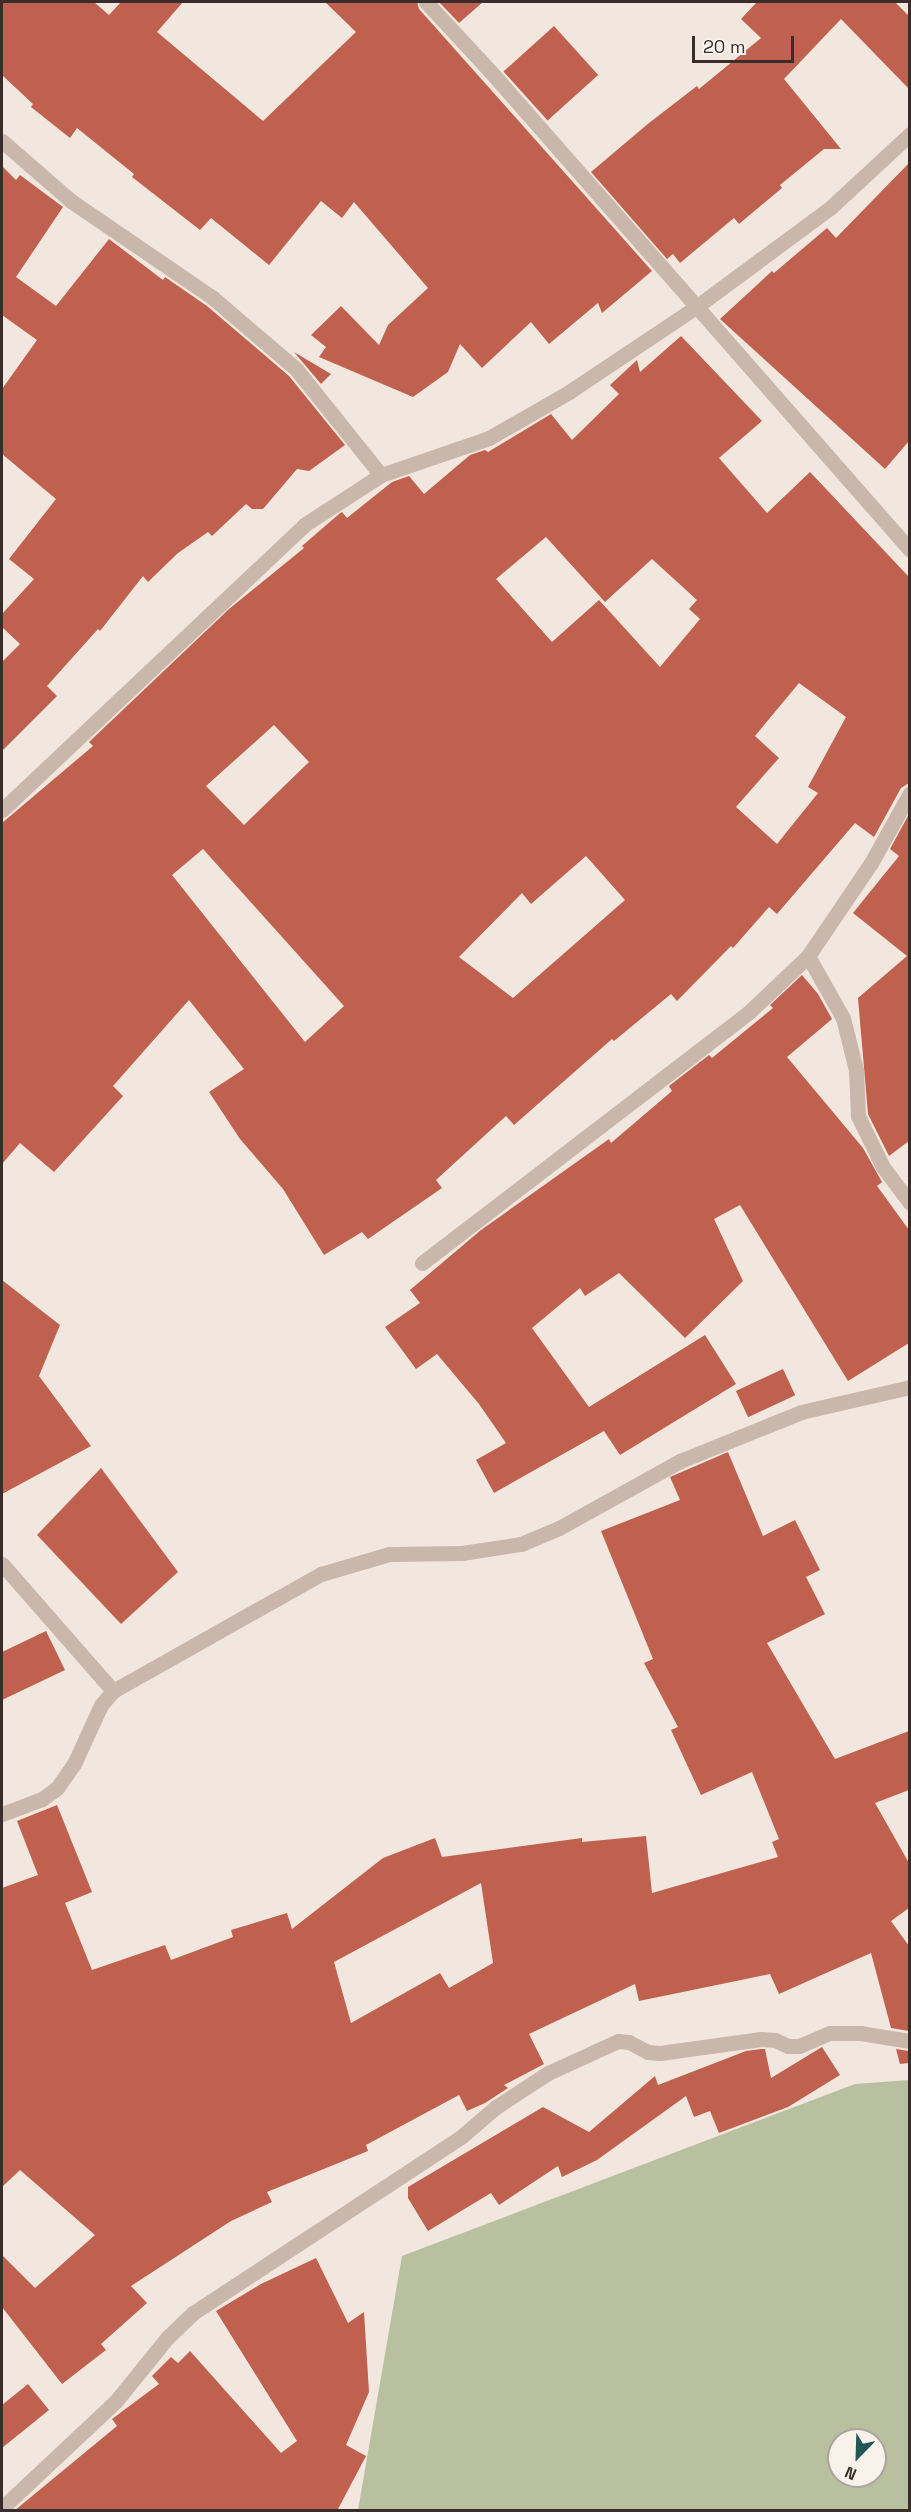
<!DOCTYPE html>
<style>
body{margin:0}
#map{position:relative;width:911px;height:2512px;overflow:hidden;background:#f2e7df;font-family:"Space Grotesk",sans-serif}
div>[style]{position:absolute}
.green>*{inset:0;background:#b8c0a0}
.building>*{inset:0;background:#c0614f;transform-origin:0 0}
.minor>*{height:15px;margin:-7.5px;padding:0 7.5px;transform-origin:7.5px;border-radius:7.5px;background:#c9b7ab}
span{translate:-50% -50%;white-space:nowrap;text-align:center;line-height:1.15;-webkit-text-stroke:6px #f9f2eb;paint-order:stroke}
.frame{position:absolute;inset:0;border:3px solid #382d2a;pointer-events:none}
.north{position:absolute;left:827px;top:2428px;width:60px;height:60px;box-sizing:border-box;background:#f9f2eb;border:2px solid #aca39e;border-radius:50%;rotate:203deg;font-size:16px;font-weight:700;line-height:24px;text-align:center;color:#382d2a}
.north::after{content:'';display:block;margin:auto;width:21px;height:27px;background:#225756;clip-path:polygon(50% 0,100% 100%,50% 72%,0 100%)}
.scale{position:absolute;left:692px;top:36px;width:102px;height:27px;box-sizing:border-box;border:3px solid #382d2a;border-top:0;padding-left:8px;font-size:18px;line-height:21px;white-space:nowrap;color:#382d2a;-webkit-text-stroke:4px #f9f2eb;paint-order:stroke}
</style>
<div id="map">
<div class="green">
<div style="clip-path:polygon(evenodd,909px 2080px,909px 2510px,358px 2510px,402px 2256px,855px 2084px,909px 2080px,839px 2440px,875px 2440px,875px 2476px,839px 2476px,839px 2440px)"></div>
</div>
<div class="building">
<div style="clip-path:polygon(2px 2px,94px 2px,109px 15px,121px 2px,183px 2px,157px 32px,263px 121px,356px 32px,325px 2px,417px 2px,419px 9px,652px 271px,602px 313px,598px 303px,549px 344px,531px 322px,482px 368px,460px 344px,448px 372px,413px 397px,319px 357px,326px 347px,311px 335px,341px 306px,379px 345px,388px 325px,428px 288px,354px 202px,342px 218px,321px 201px,269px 265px,211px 218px,200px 230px,132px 177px,134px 174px,77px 128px,70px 138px,31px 107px,33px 104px,2px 75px)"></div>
<div style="clip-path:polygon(439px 2px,483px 2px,459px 23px)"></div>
<div style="clip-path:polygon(757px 2px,895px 2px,909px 16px,909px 89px,841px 19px,784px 79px,841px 149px,824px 149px,780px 185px,782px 188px,739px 224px,734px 218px,680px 263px,673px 254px,667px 259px,591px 172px,649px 123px,697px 86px,699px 89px,761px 38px,741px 19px)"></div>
<div style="left:554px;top:26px;width:66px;height:68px;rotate:48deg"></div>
<div style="clip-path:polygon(909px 163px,909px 441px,885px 469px,720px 319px,772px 271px,774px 273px,827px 228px,836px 238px)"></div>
<div style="clip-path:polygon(2px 166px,16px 180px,20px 175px,63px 207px,16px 277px,56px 306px,109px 239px,163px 280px,165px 277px,207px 306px,289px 376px,345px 445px,309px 471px,297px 469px,263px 509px,252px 509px,246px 504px,212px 536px,208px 532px,178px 553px,148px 582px,143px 576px,100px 631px,98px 629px,47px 686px,57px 696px,2px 751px,2px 662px,20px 644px,2px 627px,2px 614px,34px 579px,9px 559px,56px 499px,2px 454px,2px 389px,37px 340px,2px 315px)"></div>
<div style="clip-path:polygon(evenodd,681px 336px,762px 421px,719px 458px,767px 513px,810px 472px,909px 577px,909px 783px,901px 788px,874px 837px,855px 823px,777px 914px,769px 907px,733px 948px,731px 946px,677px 1001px,671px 994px,614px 1041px,612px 1039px,514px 1125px,506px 1116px,436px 1180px,442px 1188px,368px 1239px,362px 1232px,324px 1255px,283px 1189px,240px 1139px,209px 1092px,244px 1069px,189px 1000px,113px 1086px,123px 1096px,54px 1172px,20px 1143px,2px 1164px,2px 823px,93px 746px,89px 742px,229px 609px,304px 548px,302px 546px,339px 514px,342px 512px,347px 518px,392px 482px,409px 476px,424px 494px,470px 455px,485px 450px,488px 452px,551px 414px,572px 440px,619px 394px,610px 385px,637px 360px,640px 372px,681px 336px,546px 537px,605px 602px,652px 559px,697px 600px,689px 609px,700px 619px,660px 667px,599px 600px,552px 642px,496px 579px,546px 537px,681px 336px,799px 683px,846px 717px,808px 787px,818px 793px,777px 844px,736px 807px,779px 758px,755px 736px,799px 683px,681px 336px,274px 725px,309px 762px,244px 825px,206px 786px,274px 725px,681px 336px,203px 849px,344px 1006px,305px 1042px,172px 875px,203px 849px,681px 336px,586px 856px,625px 900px,513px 998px,459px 957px,522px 893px,531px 904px,586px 856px)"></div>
<div style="clip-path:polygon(294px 352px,331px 374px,321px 384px)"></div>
<div style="clip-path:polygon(909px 814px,909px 1141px,889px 1156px,868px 1114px,858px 998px,907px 956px,853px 913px,899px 856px,890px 849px)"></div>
<div style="clip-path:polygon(802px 975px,818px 994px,832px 1019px,787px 1057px,863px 1148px,882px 1182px,877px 1186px,909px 1230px,909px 1343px,848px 1381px,740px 1205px,714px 1219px,743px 1281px,685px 1338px,619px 1273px,585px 1296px,580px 1288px,532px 1328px,589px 1407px,705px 1335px,736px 1384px,620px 1455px,604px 1431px,494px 1493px,476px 1460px,506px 1443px,479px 1404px,437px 1354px,416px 1369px,385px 1327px,420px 1303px,410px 1290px,481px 1230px,609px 1139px,611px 1143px,672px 1091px,669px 1086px,709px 1055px,712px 1058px,773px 1008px,770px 1005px)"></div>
<div style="clip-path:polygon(2px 1280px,60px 1325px,39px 1376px,91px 1446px,2px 1494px)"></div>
<div style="left:783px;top:1369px;width:29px;height:52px;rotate:65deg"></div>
<div style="clip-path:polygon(evenodd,728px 1452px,763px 1536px,795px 1520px,820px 1570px,806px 1577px,825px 1614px,767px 1643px,835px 1759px,909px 1731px,909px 1790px,875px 1803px,909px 1863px,909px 1908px,891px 1921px,909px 1946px,909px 2031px,891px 2028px,871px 1953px,779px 1994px,770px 1974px,639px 2001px,635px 1984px,529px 2034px,544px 2064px,504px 2085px,508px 2088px,485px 2103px,467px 2111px,459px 2095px,366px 2145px,368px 2151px,267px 2192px,272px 2202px,231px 2221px,131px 2286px,147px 2303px,101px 2344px,106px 2350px,62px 2384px,2px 2307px,2px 2255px,35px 2288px,95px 2235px,20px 2170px,2px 2187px,2px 1888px,38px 1875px,17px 1821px,57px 1805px,92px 1892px,65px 1903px,92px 1970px,165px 1945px,171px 1960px,233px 1937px,231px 1930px,287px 1913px,292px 1929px,383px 1858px,435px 1838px,442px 1857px,582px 1838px,582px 1842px,646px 1836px,652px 1893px,778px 1857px,772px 1842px,779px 1839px,752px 1772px,701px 1795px,671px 1730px,678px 1727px,644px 1663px,653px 1659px,601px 1531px,680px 1500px,670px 1477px,728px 1452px,481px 1883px,493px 1963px,449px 1988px,440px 1973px,351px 2023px,334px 1962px,481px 1883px)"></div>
<div style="clip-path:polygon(101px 1468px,178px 1572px,121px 1624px,37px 1535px)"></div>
<div style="clip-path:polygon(46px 1631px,65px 1670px,2px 1700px,2px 1652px)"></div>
<div style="clip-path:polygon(822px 2047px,840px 2075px,788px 2107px,719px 2133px,710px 2111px,694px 2117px,686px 2096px,597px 2160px,562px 2177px,558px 2166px,499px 2205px,491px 2193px,428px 2231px,408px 2198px,408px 2187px,543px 2107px,589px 2132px,655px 2076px,658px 2085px,746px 2051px,761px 2049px,765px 2049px,771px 2078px)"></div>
<div style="clip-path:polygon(896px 2049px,909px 2051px,909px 2063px,900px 2064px)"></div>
<div style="clip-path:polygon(316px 2258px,348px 2323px,364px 2312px,369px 2392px,346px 2445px,366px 2456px,337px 2511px,14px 2511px,117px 2426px,112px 2419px,159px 2384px,152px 2376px,171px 2357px,178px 2363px,190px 2351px,281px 2453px,297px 2441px,216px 2311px,261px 2284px)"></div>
<div style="clip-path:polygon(28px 2384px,49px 2410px,2px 2448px,2px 2405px)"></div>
</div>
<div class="minor">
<div style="left:426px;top:2px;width:94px;rotate:47.2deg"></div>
<div style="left:490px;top:71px;width:637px;rotate:48.75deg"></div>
<div style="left:2px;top:141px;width:91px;rotate:41deg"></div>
<div style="left:71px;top:201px;width:172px;rotate:34.3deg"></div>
<div style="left:213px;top:298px;width:109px;rotate:40.5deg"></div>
<div style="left:296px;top:369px;width:136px;rotate:51.3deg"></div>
<div style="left:2px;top:810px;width:415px;rotate:-43.3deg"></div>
<div style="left:304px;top:525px;width:92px;rotate:-33deg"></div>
<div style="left:381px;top:475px;width:114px;rotate:-18.9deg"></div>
<div style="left:489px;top:438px;width:92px;rotate:-29.9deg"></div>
<div style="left:569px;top:392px;width:153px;rotate:-33.8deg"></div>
<div style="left:696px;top:307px;width:167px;rotate:-36.5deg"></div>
<div style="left:830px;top:208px;width:109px;rotate:-42.8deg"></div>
<div style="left:808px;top:956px;width:71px;rotate:60.6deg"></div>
<div style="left:843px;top:1018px;width:54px;rotate:76deg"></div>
<div style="left:856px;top:1070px;width:46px;rotate:87.5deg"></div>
<div style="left:858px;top:1116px;width:57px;rotate:63.9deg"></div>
<div style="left:883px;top:1167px;width:45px;rotate:53.1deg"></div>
<div style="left:422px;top:1263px;width:412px;rotate:-37.5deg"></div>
<div style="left:749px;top:1012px;width:81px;rotate:-43.5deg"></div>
<div style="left:808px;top:956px;width:112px;rotate:-55.9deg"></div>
<div style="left:871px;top:863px;width:80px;rotate:-60.9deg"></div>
<div style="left:2px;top:1564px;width:169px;rotate:48.8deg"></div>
<div style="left:2px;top:1814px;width:43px;rotate:-20.6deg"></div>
<div style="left:42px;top:1799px;width:19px;rotate:-36deg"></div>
<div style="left:57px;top:1788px;width:29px;rotate:-55deg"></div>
<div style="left:74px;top:1764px;width:65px;rotate:-65.4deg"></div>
<div style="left:101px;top:1705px;width:18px;rotate:-49deg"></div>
<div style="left:113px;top:1691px;width:239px;rotate:-29.4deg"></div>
<div style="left:321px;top:1574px;width:71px;rotate:-16.4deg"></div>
<div style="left:389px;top:1554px;width:73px;rotate:-0.8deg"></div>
<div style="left:462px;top:1553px;width:60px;rotate:-8.7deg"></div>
<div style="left:521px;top:1544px;width:41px;rotate:-22.8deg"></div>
<div style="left:559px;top:1528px;width:138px;rotate:-29deg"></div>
<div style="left:680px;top:1461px;width:131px;rotate:-22deg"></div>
<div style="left:801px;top:1412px;width:112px;rotate:-12.9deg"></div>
<div style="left:2px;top:2508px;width:156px;rotate:-43.2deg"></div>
<div style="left:116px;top:2401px;width:81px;rotate:-51deg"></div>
<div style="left:167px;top:2338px;width:36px;rotate:-44deg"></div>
<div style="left:193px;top:2313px;width:322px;rotate:-33.3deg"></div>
<div style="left:462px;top:2136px;width:45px;rotate:-40.5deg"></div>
<div style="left:496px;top:2107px;width:62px;rotate:-33.2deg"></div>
<div style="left:548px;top:2073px;width:77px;rotate:-24.6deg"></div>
<div style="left:618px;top:2041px;width:11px;rotate:5deg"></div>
<div style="left:629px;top:2042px;width:21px;rotate:28deg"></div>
<div style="left:648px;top:2052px;width:12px;rotate:5deg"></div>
<div style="left:660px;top:2053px;width:102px;rotate:-7.9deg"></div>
<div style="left:761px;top:2039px;width:14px;rotate:4deg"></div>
<div style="left:775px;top:2040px;width:14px;rotate:25deg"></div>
<div style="left:788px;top:2046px;width:11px"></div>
<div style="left:799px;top:2046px;width:34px;rotate:-23deg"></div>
<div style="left:830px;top:2033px;width:30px"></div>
<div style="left:860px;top:2033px;width:51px;rotate:9.1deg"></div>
</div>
<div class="frame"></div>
<div class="north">N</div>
<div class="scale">20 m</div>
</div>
